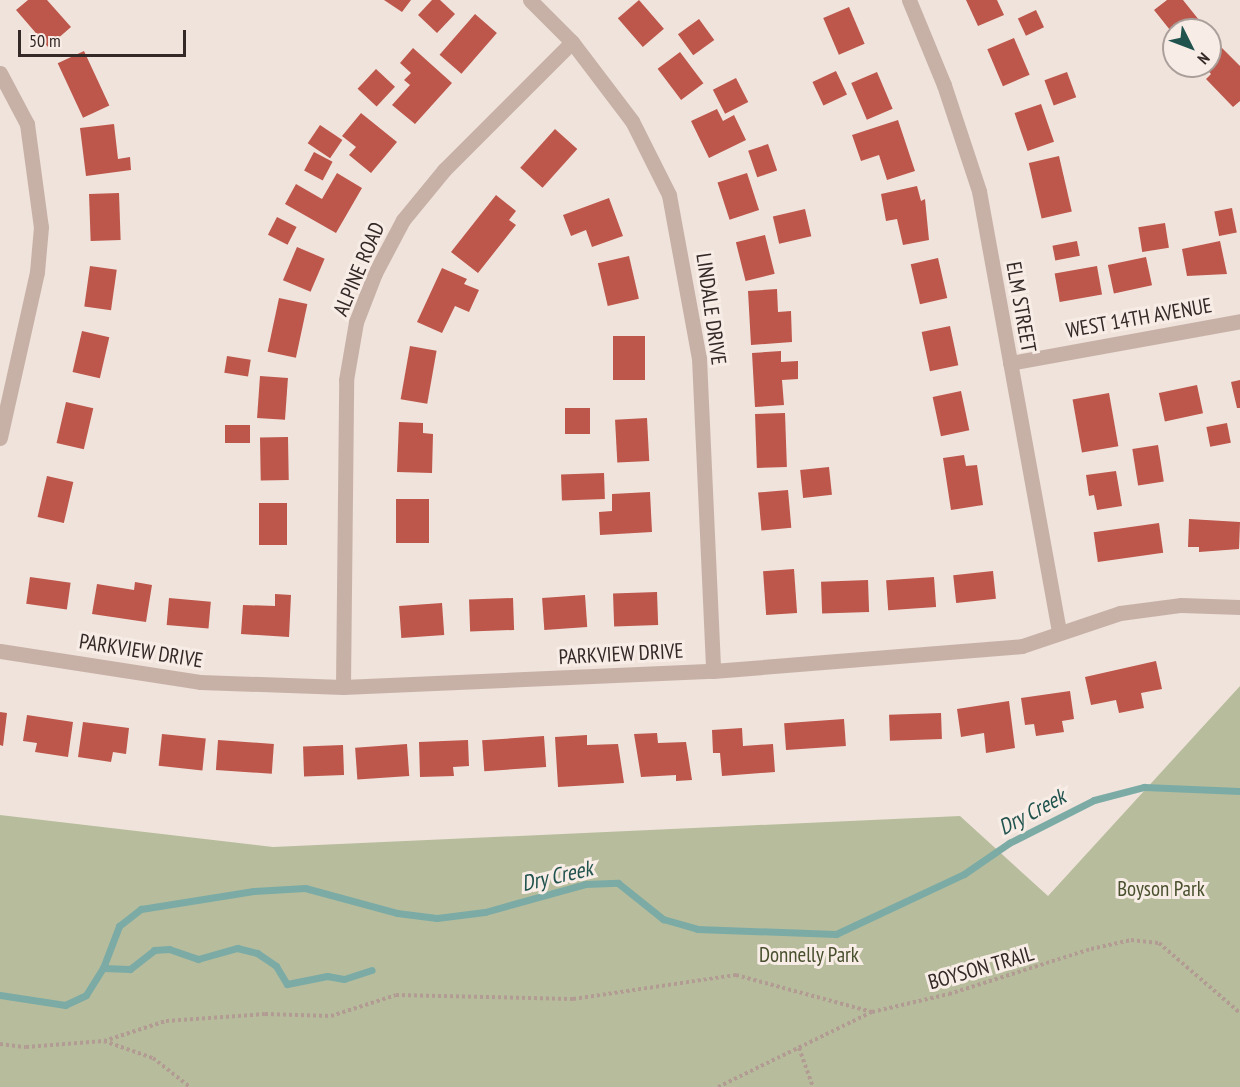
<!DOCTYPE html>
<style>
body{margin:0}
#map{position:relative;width:1240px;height:1087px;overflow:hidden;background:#f0e3db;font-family:"PT Sans Narrow",sans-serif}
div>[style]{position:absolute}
.green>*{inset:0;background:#b7bd9c}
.stream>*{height:7px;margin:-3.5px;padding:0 3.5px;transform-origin:3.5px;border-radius:3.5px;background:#7caba6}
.building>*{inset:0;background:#bd564b;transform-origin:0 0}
.path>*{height:4px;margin-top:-2px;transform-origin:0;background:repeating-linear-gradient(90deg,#b29b92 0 3px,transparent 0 6px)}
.street>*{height:15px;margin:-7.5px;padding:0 7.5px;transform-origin:7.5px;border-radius:7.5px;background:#c7b1a7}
span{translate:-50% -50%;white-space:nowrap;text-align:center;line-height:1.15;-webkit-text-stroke:6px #f8ede6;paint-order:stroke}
.street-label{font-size:21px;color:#342927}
.park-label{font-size:21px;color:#48502d}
.water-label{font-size:22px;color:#20524e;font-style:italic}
.north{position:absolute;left:1162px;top:18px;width:60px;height:60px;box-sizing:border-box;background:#f8ede6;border:2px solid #aa9f9a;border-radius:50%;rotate:132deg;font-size:16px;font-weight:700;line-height:24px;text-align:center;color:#342927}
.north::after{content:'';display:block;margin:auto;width:21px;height:27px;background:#20524e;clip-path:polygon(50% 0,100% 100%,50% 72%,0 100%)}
.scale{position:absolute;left:18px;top:30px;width:168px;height:27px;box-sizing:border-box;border:3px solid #342927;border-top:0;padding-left:8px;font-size:18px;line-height:21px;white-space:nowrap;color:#342927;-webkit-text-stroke:4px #f8ede6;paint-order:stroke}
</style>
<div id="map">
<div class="green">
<div style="clip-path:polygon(1240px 686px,1240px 1087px,0 1087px,0 815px,273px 847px,960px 816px,1048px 896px)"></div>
</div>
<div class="stream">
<div style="left:103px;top:968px;width:27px;rotate:2deg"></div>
<div style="left:130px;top:969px;width:31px;rotate:-38deg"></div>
<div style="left:154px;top:950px;width:15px;rotate:-4deg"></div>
<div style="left:169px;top:949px;width:31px;rotate:19deg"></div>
<div style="left:198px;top:959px;width:41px;rotate:-15.8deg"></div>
<div style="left:237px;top:948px;width:21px;rotate:14deg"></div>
<div style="left:257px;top:953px;width:23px;rotate:34deg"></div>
<div style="left:276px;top:966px;width:21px;rotate:59deg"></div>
<div style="left:287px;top:984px;width:41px;rotate:-11.3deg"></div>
<div style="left:327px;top:976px;width:17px;rotate:10deg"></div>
<div style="left:344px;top:979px;width:29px;rotate:-18deg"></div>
<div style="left:0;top:995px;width:66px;rotate:8.7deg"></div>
<div style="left:65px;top:1005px;width:23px;rotate:-25deg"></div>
<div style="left:86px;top:995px;width:32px;rotate:-58deg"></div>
<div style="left:103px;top:968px;width:45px;rotate:-69.1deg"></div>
<div style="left:119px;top:926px;width:28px;rotate:-38deg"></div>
<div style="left:141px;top:909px;width:114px;rotate:-9.1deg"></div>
<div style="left:254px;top:891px;width:51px;rotate:-3.4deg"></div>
<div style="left:305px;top:888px;width:95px;rotate:15.2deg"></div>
<div style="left:397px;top:913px;width:40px;rotate:7.1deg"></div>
<div style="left:437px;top:918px;width:48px;rotate:-7.1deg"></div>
<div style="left:485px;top:912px;width:104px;rotate:-15.6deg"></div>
<div style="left:585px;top:884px;width:33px;rotate:-2deg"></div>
<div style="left:618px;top:883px;width:58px;rotate:38.7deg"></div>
<div style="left:663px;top:919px;width:35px;rotate:16deg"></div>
<div style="left:697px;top:929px;width:139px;rotate:2.1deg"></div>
<div style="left:836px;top:934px;width:141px;rotate:-25.1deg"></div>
<div style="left:964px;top:874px;width:55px;rotate:-34.6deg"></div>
<div style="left:1009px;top:843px;width:95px;rotate:-26.8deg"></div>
<div style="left:1094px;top:800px;width:52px;rotate:-14.6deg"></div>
<div style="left:1144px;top:787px;width:96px;rotate:2.4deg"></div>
</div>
<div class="building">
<div style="clip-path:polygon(28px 0,47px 0,71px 27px,48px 47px,16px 10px)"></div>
<div style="clip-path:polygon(384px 0,411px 0,402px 12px)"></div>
<div style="clip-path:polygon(432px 0,440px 0,455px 14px,437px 33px,418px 15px)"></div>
<div style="left:639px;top:0;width:38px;height:28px;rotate:49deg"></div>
<div style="clip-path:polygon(966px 0,997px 0,1004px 15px,978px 26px)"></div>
<div style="clip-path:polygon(1167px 0,1183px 0,1207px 30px,1174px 30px,1174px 35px,1154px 10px)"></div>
<div style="left:849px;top:7px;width:40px;height:28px;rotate:67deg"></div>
<div style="left:1036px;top:10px;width:19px;height:20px;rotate:65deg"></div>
<div style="left:475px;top:14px;width:29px;height:54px;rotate:41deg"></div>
<div style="left:699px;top:19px;width:26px;height:26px;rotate:54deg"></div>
<div style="left:1014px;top:38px;width:40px;height:29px;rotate:67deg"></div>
<div style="clip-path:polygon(1220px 46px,1240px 66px,1240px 101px,1233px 107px,1206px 79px,1211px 74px,1204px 66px,1210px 66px,1210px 56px)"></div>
<div style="clip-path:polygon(413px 48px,452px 83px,415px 124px,392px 105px,410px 85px,404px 80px,411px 73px,400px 63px)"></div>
<div style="left:84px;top:51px;width:60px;height:29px;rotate:65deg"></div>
<div style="left:680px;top:52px;width:39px;height:28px;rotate:53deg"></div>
<div style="left:376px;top:69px;width:26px;height:27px;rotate:43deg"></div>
<div style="left:836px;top:71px;width:26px;height:26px;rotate:65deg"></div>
<div style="left:877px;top:72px;width:40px;height:28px;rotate:67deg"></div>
<div style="left:1067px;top:72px;width:27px;height:24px;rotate:70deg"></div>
<div style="left:736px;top:78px;width:27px;height:26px;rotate:63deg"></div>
<div style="left:1041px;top:104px;width:40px;height:28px;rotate:71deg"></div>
<div style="clip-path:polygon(717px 109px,723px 121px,734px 115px,746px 140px,709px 158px,691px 121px)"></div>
<div style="clip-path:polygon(361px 113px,397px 142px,371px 173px,349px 155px,356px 147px,342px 136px)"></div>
<div style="clip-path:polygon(898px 120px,915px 171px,887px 180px,879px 155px,861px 161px,852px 135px)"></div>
<div style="clip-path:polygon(114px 124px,118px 159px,130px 157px,131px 170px,86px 176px,80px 128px)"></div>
<div style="left:320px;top:125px;width:27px;height:22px;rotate:34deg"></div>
<div style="left:555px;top:129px;width:30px;height:52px;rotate:42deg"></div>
<div style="left:768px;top:144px;width:28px;height:21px;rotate:71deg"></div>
<div style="left:314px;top:152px;width:21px;height:21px;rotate:28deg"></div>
<div style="left:1059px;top:156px;width:57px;height:31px;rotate:77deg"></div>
<div style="clip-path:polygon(337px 173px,362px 188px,336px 233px,285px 204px,296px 184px,322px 199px)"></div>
<div style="left:747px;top:173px;width:39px;height:31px;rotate:72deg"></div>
<div style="clip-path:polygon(917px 186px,921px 201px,925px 199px,929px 240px,903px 245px,897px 219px,886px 221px,881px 194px)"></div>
<div style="left:119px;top:193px;width:47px;height:30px;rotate:88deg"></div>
<div style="clip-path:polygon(496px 195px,516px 211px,509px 220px,516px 225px,478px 273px,451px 252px)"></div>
<div style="clip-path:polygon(609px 198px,623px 236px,592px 247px,586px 230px,571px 236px,563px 215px)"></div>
<div style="left:1232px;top:208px;width:25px;height:18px;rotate:79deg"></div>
<div style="left:805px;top:209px;width:28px;height:33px;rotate:77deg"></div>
<div style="left:277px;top:217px;width:22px;height:20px;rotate:27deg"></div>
<div style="left:1165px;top:223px;width:25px;height:27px;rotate:81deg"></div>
<div style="left:765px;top:235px;width:40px;height:30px;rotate:76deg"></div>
<div style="left:1077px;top:241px;width:15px;height:25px;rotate:79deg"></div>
<div style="clip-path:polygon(1220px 241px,1227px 274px,1187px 276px,1182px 249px)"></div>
<div style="left:297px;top:247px;width:30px;height:36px;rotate:23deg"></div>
<div style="left:629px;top:256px;width:44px;height:32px;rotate:77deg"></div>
<div style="left:1146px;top:257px;width:29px;height:39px;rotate:78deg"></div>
<div style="left:938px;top:258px;width:41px;height:28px;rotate:77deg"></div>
<div style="left:90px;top:266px;width:27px;height:41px;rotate:8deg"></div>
<div style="left:1097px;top:266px;width:29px;height:43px;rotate:80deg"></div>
<div style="clip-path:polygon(442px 268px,467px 279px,464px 284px,479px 290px,469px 312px,455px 306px,442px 333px,417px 322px)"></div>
<div style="clip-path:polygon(777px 289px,778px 312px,791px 311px,792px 342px,751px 345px,748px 291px)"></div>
<div style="left:279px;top:298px;width:29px;height:55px;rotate:12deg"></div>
<div style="left:950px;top:326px;width:40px;height:29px;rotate:78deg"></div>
<div style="left:82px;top:331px;width:28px;height:42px;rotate:13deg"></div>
<div style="left:613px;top:336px;width:32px;height:44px"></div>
<div style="left:410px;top:346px;width:27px;height:54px;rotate:10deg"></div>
<div style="clip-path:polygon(781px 351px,781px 362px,798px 361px,798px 379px,782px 380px,784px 405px,755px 407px,752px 353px)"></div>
<div style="left:227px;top:356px;width:24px;height:17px;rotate:9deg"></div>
<div style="left:260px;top:376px;width:28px;height:42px;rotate:4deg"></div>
<div style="clip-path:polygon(1240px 380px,1240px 408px,1237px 408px,1231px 382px)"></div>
<div style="left:1197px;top:385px;width:29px;height:39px;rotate:78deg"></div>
<div style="left:961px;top:391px;width:40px;height:29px;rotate:78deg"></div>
<div style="left:1109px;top:393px;width:54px;height:37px;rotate:80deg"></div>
<div style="left:66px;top:402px;width:28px;height:42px;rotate:13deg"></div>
<div style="left:565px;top:408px;width:25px;height:26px"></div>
<div style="left:785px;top:413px;width:54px;height:30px;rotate:88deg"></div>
<div style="left:647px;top:418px;width:43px;height:32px;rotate:87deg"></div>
<div style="clip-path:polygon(399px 422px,423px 423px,423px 433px,433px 434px,432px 473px,397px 472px)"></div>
<div style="left:1227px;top:423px;width:20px;height:21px;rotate:79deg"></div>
<div style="left:250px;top:425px;width:18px;height:25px;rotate:90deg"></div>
<div style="left:288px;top:437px;width:43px;height:28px;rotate:89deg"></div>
<div style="left:1158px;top:445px;width:37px;height:26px;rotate:81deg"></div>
<div style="clip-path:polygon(964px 455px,966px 466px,977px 465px,983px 505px,951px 510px,943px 458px)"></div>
<div style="left:829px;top:467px;width:28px;height:29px;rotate:84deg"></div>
<div style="clip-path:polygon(1116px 471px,1122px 506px,1097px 510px,1094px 495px,1089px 496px,1086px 475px)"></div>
<div style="left:604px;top:473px;width:26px;height:43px;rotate:88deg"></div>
<div style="left:47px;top:476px;width:27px;height:42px;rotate:13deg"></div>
<div style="left:788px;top:490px;width:38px;height:30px;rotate:85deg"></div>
<div style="clip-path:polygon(650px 492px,652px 532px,600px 535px,599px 512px,612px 511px,612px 494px)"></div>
<div style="left:396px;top:499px;width:33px;height:44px"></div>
<div style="left:287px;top:503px;width:42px;height:28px;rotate:90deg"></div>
<div style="clip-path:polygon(1189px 519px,1240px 522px,1239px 549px,1199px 552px,1199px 547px,1188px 547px)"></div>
<div style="left:1159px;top:523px;width:30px;height:66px;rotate:82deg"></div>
<div style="left:794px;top:569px;width:44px;height:31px;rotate:86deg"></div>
<div style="left:993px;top:571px;width:28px;height:40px;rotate:84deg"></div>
<div style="left:30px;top:577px;width:41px;height:27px;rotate:8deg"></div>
<div style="left:934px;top:577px;width:30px;height:48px;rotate:86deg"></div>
<div style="left:868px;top:580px;width:32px;height:47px;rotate:88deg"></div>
<div style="clip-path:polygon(135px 582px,152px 585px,146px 622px,92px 614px,97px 584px,134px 590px)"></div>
<div style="left:657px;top:592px;width:33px;height:44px;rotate:88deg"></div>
<div style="clip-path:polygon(275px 594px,291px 595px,289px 637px,241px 634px,243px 605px,275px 606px)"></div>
<div style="left:585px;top:595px;width:32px;height:43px;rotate:86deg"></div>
<div style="left:169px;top:598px;width:42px;height:27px;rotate:5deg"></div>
<div style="left:513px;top:598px;width:32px;height:44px;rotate:88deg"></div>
<div style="left:442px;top:603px;width:32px;height:43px;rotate:86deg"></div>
<div style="clip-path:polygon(1156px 661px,1162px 689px,1141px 693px,1144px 708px,1119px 713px,1116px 700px,1091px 705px,1085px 677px)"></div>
<div style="clip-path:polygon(1070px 691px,1074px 719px,1062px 721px,1064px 732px,1036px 736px,1034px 724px,1025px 725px,1021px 698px)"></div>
<div style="clip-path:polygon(1009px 701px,1015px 748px,986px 753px,984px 733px,961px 737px,957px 709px)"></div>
<div style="clip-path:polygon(0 712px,7px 713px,3px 746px,0 745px)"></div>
<div style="left:941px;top:713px;width:26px;height:52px;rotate:88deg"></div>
<div style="clip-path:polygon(27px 715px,73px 722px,68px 757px,35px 752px,37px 743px,23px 741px)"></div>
<div style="left:844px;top:719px;width:27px;height:60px;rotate:86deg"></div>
<div style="clip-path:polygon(83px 722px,129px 728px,126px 754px,113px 752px,111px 762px,78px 757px)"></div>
<div style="clip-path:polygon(742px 728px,743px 746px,773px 744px,775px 772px,722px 776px,720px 753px,713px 753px,712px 730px)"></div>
<div style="clip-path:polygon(657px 733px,658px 743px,686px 742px,692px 780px,676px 781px,676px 775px,641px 777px,634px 734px)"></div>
<div style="left:162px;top:734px;width:44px;height:32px;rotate:6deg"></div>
<div style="clip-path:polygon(587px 735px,587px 745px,618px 744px,624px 783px,558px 787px,555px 737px)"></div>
<div style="left:544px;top:736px;width:31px;height:62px;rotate:86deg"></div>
<div style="left:218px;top:740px;width:56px;height:30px;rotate:4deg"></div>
<div style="clip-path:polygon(468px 740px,469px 766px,453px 767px,454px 776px,420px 777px,419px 742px)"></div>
<div style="left:407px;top:744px;width:32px;height:52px;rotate:86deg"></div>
<div style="left:343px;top:745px;width:30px;height:40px;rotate:88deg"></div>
</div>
<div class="path">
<div style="left:104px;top:1041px;width:65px;rotate:-17.9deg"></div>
<div style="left:166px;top:1021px;width:99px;rotate:-4deg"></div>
<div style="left:265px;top:1014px;width:66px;rotate:1.7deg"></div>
<div style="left:331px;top:1016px;width:68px;rotate:-17.9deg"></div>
<div style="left:396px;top:995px;width:177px;rotate:1.3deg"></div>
<div style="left:573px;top:999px;width:165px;rotate:-8.4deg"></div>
<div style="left:736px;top:975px;width:141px;rotate:15.2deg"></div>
<div style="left:0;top:1044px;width:26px;rotate:7deg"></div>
<div style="left:26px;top:1047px;width:78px;rotate:-4.4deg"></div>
<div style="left:104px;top:1041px;width:52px;rotate:19.1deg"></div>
<div style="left:153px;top:1058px;width:47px;rotate:38.1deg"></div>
<div style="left:799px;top:1048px;width:41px;rotate:70.3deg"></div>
<div style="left:718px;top:1087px;width:171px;rotate:-26deg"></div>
<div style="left:872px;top:1012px;width:79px;rotate:-13.2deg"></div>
<div style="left:949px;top:994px;width:149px;rotate:-17.6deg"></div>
<div style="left:1091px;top:949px;width:41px;rotate:-12.7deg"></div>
<div style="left:1131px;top:940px;width:28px;rotate:6deg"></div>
<div style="left:1159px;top:943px;width:107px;rotate:40.8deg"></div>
</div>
<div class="street">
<div style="left:530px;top:0;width:59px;rotate:45deg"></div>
<div style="left:572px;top:42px;width:99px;rotate:52.8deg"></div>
<div style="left:632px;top:121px;width:83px;rotate:63.4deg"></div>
<div style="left:669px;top:195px;width:166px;rotate:79.6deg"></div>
<div style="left:699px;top:358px;width:313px;rotate:87.4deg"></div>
<div style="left:909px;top:0;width:92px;rotate:67.6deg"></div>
<div style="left:944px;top:85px;width:112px;rotate:71.7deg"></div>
<div style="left:979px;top:191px;width:447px;rotate:79.7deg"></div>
<div style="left:0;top:73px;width:58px;rotate:62.1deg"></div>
<div style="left:27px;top:124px;width:104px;rotate:82.3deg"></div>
<div style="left:41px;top:227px;width:45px;rotate:95.1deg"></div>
<div style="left:37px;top:272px;width:170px;rotate:102.6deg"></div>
<div style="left:1010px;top:363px;width:234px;rotate:-10.3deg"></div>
<div style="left:0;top:651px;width:202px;rotate:8.8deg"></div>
<div style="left:200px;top:682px;width:143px;rotate:2deg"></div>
<div style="left:343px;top:687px;width:370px;rotate:-2.5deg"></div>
<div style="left:713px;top:671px;width:310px;rotate:-4.6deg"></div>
<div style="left:1022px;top:646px;width:103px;rotate:-18.6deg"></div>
<div style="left:1120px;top:613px;width:62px;rotate:-7.5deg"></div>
<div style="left:1181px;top:605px;width:59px;rotate:1.9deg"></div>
<div style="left:343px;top:687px;width:307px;rotate:-89.4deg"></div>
<div style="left:346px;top:380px;width:59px;rotate:-80.2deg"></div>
<div style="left:356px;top:322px;width:53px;rotate:-68.8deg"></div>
<div style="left:375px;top:273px;width:60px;rotate:-62.2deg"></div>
<div style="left:403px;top:220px;width:65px;rotate:-50.6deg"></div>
<div style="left:444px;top:170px;width:181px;rotate:-45deg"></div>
</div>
<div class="street-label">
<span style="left:359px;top:269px;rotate:-67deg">ALPINE ROAD</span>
<span style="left:1021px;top:307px;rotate:80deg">ELM STREET</span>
<span style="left:711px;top:309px;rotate:82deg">LINDALE DRIVE</span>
<span style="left:1139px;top:318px;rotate:-10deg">WEST 14TH AVENUE</span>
<span style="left:141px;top:651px;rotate:9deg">PARKVIEW DRIVE</span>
<span style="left:621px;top:654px;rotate:-3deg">PARKVIEW DRIVE</span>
<span style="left:981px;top:968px;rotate:-16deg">BOYSON TRAIL</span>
</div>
<div class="park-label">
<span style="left:1161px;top:889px">Boyson Park</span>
<span style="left:809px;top:955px">Donnelly Park</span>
</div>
<div class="water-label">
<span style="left:1032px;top:812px;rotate:-28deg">Dry Creek</span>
<span style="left:557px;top:876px;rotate:-13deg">Dry Creek</span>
</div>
<div class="north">N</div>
<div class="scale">50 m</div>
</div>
